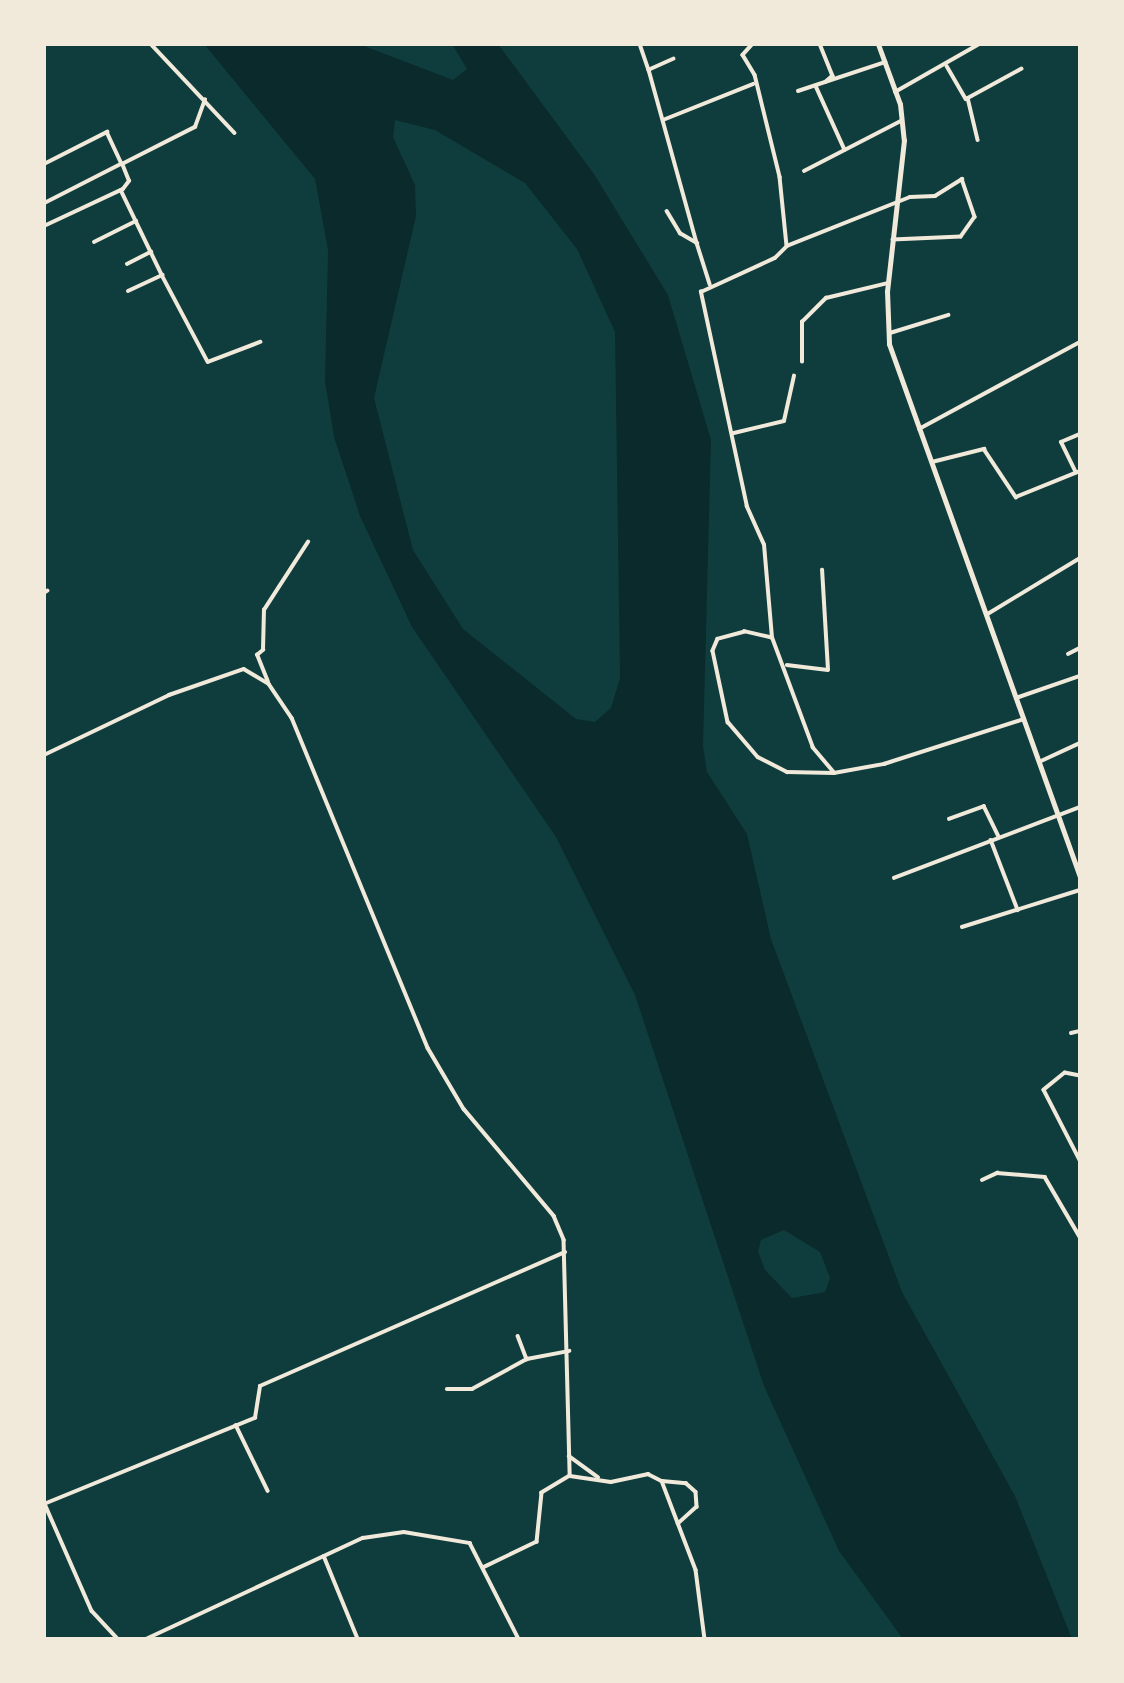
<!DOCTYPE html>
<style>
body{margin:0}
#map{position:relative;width:1124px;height:1683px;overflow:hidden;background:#0f3d3e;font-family:"Fira Sans",sans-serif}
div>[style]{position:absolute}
.water>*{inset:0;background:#0a2a2b}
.minor>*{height:3.5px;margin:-1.75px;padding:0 1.75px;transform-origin:1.75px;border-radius:1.75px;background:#f1e9da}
.secondary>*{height:5px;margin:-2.5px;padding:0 2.5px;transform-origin:2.5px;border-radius:2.5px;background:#f1e9da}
span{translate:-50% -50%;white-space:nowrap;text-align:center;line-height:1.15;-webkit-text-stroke:5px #f1e9da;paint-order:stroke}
.frame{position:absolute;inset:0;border:46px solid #f1e9da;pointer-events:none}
</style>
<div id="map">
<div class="water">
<div style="clip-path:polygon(evenodd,204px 44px,359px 44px,453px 80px,467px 69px,452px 44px,498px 44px,594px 174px,668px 295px,711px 440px,703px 746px,707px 772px,747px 834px,771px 939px,902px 1292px,1015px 1496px,1072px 1639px,903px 1639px,839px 1551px,764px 1386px,635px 995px,556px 837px,412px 627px,360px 516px,334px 437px,325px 381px,328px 250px,315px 179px,204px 44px,395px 120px,435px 130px,525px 183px,577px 249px,615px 332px,620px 678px,611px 708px,595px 722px,576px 719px,463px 629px,413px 550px,374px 398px,416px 216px,415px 185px,393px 137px,395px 120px,204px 44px,784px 1230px,820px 1252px,830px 1278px,825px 1292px,792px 1298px,765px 1270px,758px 1251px,761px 1240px,784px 1230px)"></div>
</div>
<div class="minor">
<div style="left:151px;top:44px;width:122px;rotate:46.7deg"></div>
<div style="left:640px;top:44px;width:28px;rotate:71deg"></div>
<div style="left:753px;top:44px;width:15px;rotate:132deg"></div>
<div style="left:743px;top:55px;width:23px;rotate:59deg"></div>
<div style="left:755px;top:75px;width:105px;rotate:76.2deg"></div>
<div style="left:780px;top:177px;width:69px;rotate:84.2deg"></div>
<div style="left:820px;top:44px;width:35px;rotate:68deg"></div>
<div style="left:833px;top:76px;width:9px;rotate:139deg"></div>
<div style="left:674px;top:59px;width:27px;rotate:156deg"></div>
<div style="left:649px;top:70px;width:180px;rotate:74.5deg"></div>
<div style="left:947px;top:66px;width:38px;rotate:60deg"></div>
<div style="left:966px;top:99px;width:63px;rotate:-28.6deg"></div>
<div style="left:816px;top:86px;width:70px;rotate:65.6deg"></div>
<div style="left:798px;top:91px;width:92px;rotate:-18.4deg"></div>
<div style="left:895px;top:92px;width:97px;rotate:-29.7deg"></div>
<div style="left:968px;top:98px;width:43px;rotate:76.6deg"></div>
<div style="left:663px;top:120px;width:97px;rotate:-21.8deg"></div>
<div style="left:44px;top:164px;width:71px;rotate:-26.9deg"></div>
<div style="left:107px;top:132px;width:35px;rotate:65deg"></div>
<div style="left:122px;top:164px;width:88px;rotate:152.9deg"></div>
<div style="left:804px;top:171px;width:109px;rotate:-27.3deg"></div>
<div style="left:121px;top:190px;width:94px;rotate:64.2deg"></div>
<div style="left:667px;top:211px;width:26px;rotate:59deg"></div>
<div style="left:680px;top:233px;width:20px;rotate:30deg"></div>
<div style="left:697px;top:243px;width:43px;rotate:72.4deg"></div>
<div style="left:44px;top:226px;width:87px;rotate:-25.1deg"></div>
<div style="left:123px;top:189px;width:10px;rotate:-53deg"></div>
<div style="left:129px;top:181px;width:18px;rotate:-112deg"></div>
<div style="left:122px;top:164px;width:82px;rotate:-26.9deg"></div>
<div style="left:195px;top:127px;width:29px;rotate:-70deg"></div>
<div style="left:94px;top:242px;width:47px;rotate:-26.6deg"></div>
<div style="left:127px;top:264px;width:27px;rotate:-27deg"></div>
<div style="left:128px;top:291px;width:38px;rotate:-25deg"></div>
<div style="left:162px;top:275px;width:98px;rotate:62.1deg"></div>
<div style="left:208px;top:362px;width:56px;rotate:-21deg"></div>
<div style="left:890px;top:333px;width:61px;rotate:-17.2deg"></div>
<div style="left:802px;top:362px;width:40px;rotate:-90deg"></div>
<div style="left:802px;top:322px;width:34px;rotate:-45deg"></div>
<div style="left:826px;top:298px;width:64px;rotate:-13.6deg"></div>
<div style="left:919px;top:429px;width:183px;rotate:-28.4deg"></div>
<div style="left:734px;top:433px;width:51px;rotate:-13.5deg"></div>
<div style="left:784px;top:421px;width:46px;rotate:-77.5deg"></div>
<div style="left:932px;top:462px;width:54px;rotate:-14deg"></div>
<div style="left:984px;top:449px;width:58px;rotate:56.3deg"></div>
<div style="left:1016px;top:497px;width:69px;rotate:-22.1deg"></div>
<div style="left:1076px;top:473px;width:34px;rotate:-116deg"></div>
<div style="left:1061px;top:442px;width:21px;rotate:-23deg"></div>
<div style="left:44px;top:593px;width:4px;rotate:-34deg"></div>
<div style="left:986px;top:615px;width:110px;rotate:-31.2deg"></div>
<div style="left:772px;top:638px;width:93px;rotate:-94.9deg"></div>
<div style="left:764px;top:545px;width:42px;rotate:-114.1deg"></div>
<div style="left:747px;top:507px;width:220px;rotate:-102.1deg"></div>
<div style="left:701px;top:292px;width:81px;rotate:-24.7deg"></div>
<div style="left:775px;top:258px;width:17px;rotate:-45deg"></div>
<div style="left:787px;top:246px;width:132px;rotate:-21.7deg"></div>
<div style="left:910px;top:197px;width:25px;rotate:-2deg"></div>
<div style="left:935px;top:196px;width:32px;rotate:-32deg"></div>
<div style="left:962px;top:179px;width:40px;rotate:71.1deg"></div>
<div style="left:975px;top:217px;width:24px;rotate:125deg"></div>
<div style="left:961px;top:237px;width:68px;rotate:177.5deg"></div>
<div style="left:1068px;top:654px;width:13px;rotate:-27deg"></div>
<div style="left:787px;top:665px;width:41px;rotate:7deg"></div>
<div style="left:828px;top:670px;width:100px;rotate:-93.4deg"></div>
<div style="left:268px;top:682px;width:29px;rotate:-112deg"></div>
<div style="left:257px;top:655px;width:8px;rotate:-40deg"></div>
<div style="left:263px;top:650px;width:40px;rotate:-88.6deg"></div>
<div style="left:264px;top:610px;width:81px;rotate:-57.1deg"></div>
<div style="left:1016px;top:698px;width:68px;rotate:-19deg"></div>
<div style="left:44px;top:755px;width:139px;rotate:-25.6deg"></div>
<div style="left:169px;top:695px;width:79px;rotate:-19.1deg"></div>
<div style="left:244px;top:669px;width:29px;rotate:31deg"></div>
<div style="left:269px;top:684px;width:41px;rotate:55.9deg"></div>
<div style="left:292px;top:718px;width:357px;rotate:67.6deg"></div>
<div style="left:428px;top:1048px;width:71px;rotate:59.5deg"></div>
<div style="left:464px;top:1109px;width:140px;rotate:49.9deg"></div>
<div style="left:554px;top:1216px;width:26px;rotate:67deg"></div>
<div style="left:564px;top:1240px;width:236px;rotate:88.5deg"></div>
<div style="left:570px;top:1476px;width:33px;rotate:149deg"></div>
<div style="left:542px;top:1493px;width:49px;rotate:95.8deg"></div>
<div style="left:537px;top:1542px;width:58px;rotate:154.3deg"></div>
<div style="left:1039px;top:762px;width:45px;rotate:-24.9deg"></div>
<div style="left:834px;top:773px;width:33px;rotate:-130deg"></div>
<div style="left:813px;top:748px;width:117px;rotate:-110.4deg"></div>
<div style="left:772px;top:638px;width:28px;rotate:-167deg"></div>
<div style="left:745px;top:632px;width:28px;rotate:165deg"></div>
<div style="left:718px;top:639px;width:13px;rotate:113deg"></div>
<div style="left:713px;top:651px;width:73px;rotate:78.1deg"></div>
<div style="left:728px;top:722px;width:46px;rotate:49.4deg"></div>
<div style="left:758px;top:757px;width:33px;rotate:27deg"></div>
<div style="left:787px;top:772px;width:47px;rotate:1.2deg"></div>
<div style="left:834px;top:773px;width:51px;rotate:-10.2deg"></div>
<div style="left:884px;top:764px;width:147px;rotate:-17.8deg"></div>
<div style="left:949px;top:819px;width:37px;rotate:-20deg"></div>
<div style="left:984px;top:806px;width:34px;rotate:64deg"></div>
<div style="left:991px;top:840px;width:75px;rotate:68.9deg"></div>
<div style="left:894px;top:878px;width:199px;rotate:-20.9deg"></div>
<div style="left:962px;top:927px;width:124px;rotate:-17.4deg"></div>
<div style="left:1071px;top:1033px;width:9px;rotate:-13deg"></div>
<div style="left:1080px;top:1076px;width:15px;rotate:-169deg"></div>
<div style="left:1065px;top:1073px;width:27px;rotate:141deg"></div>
<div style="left:1044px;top:1090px;width:79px;rotate:62.8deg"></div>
<div style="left:982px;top:1180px;width:17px;rotate:-25deg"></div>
<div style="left:997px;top:1173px;width:48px;rotate:4.8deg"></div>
<div style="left:1045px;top:1177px;width:69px;rotate:59.7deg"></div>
<div style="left:518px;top:1336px;width:25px;rotate:69deg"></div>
<div style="left:447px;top:1389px;width:25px"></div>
<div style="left:472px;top:1389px;width:63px;rotate:-28.6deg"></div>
<div style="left:527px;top:1359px;width:43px;rotate:-10.8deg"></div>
<div style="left:236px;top:1425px;width:73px;rotate:64.1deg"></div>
<div style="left:569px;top:1456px;width:36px;rotate:36deg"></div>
<div style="left:570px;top:1476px;width:41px;rotate:8.3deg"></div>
<div style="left:611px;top:1482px;width:38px;rotate:-12deg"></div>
<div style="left:648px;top:1474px;width:16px;rotate:27deg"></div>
<div style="left:662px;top:1481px;width:95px;rotate:69.1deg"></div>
<div style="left:696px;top:1570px;width:70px;rotate:82.6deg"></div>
<div style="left:662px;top:1481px;width:24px;rotate:5deg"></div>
<div style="left:686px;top:1483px;width:13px;rotate:42deg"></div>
<div style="left:696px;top:1492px;width:15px;rotate:86deg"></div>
<div style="left:697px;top:1507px;width:25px;rotate:138deg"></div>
<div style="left:44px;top:1504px;width:228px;rotate:-22.2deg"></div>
<div style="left:255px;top:1418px;width:32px;rotate:-81deg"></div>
<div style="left:260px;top:1386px;width:333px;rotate:-23.7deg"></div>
<div style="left:45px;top:1504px;width:117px;rotate:66.3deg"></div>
<div style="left:92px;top:1611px;width:38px;rotate:47deg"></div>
<div style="left:324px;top:1556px;width:90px;rotate:67.7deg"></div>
<div style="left:146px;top:1639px;width:239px;rotate:-25deg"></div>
<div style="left:363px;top:1538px;width:41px;rotate:-8.3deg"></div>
<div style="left:404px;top:1532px;width:67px;rotate:9.5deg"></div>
<div style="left:470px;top:1543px;width:108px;rotate:63deg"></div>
</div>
<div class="secondary">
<div style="left:878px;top:44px;width:64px;rotate:69.9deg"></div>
<div style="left:900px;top:104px;width:36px;rotate:84deg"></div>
<div style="left:904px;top:140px;width:152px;rotate:96.4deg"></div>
<div style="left:887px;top:291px;width:53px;rotate:87.8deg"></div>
<div style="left:889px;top:344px;width:566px;rotate:70.28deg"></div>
</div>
<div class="frame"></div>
</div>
